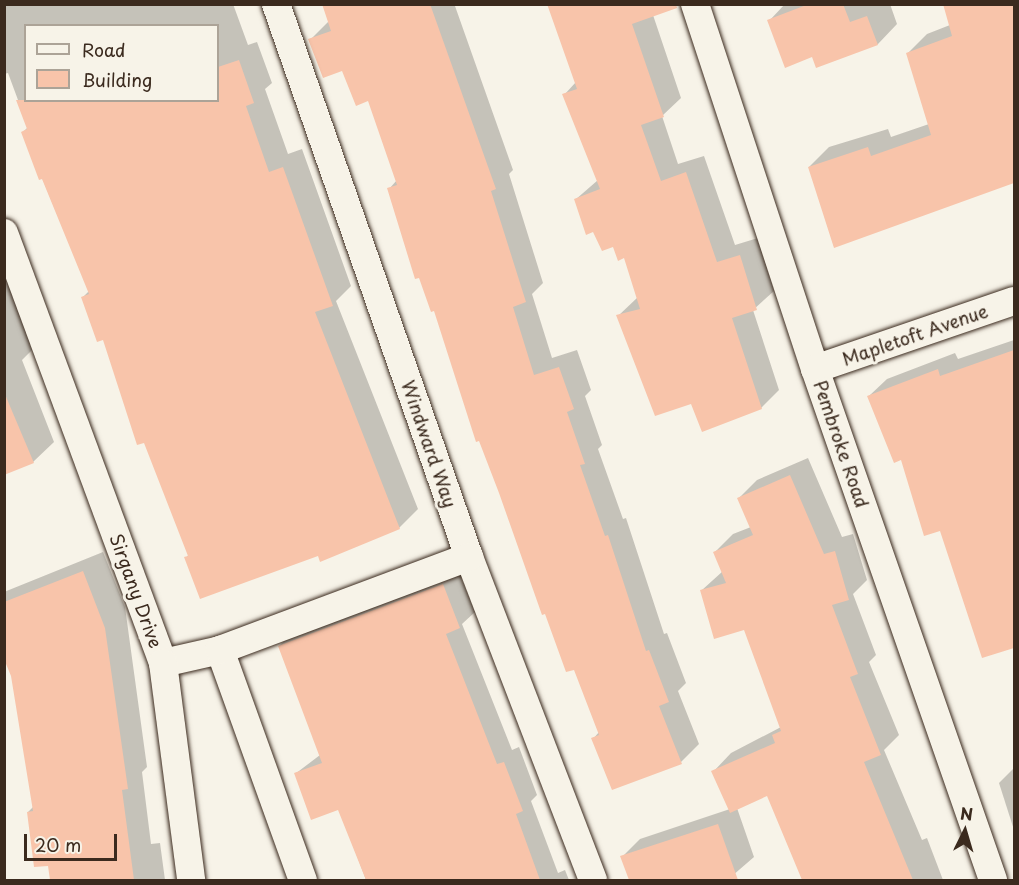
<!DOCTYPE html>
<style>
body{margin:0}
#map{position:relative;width:1019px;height:885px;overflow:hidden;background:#f7f3e8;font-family:"Playpen Sans",sans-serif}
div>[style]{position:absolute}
.shadow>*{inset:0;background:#0003}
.building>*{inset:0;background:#f8c4aa}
.roads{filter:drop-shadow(0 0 2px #3b2a1e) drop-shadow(0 0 2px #3b2a1e)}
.minor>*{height:28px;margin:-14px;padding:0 14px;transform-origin:14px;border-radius:14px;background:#f7f3e8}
span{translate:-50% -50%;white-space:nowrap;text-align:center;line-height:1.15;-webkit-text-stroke:6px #f7f3e8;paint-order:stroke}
.street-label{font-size:18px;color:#3b2a1e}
.frame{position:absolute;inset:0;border:6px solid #3b2a1e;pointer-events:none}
.legend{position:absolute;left:24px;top:24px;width:195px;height:78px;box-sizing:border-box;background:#f7f3e8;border:2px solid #aca397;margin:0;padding:8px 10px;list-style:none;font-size:18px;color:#3b2a1e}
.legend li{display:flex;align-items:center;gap:12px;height:30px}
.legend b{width:30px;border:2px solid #aca397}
.north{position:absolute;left:935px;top:801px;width:60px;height:60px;-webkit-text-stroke:4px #f7f3e8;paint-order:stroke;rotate:5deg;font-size:16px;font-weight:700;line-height:24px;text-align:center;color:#3b2a1e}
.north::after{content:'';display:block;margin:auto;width:21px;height:27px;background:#3b2a1e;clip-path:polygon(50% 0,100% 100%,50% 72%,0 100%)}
.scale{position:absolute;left:24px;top:834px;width:93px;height:27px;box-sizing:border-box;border:3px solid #3b2a1e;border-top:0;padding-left:8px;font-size:18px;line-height:21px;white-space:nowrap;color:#3b2a1e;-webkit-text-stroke:4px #f7f3e8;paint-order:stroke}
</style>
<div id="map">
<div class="shadow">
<div style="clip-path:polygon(evenodd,4px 4px,233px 4px,248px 45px,257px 42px,272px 83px,265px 89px,288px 154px,302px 149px,351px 286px,336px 301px,418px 509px,399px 528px,319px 554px,186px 558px,189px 554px,104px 338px,82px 298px,89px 291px,23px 132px,28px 127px,8px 73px,4px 74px,4px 4px,26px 26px,218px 26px,218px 100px,26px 100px,26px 26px)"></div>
<div style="clip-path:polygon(324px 4px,460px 4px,455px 6px,513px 170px,509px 174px,543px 283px,532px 294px,552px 358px,577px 350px,591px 390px,585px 396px,602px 445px,598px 449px,623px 519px,626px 518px,664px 634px,667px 633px,686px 683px,678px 691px,699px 744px,681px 762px,593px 739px,599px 732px,389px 189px,397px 180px,369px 100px,343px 69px,310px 40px,329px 21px)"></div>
<div style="clip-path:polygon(549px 4px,653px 15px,681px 98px,662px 116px,678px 164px,704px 156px,735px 245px,758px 238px,774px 291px,753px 310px,779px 390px,761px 408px,692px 403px,618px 316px,638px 297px,625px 257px,594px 230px,575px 200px,598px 180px,564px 95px,576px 82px)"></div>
<div style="clip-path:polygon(785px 4px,890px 4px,897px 24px,878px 44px,817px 66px,813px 55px,769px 21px)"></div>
<div style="clip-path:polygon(944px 4px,1014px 4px,1014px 181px,834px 246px,809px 167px,829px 147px,888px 129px,891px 137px,929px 124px,908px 53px,927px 34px,950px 25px)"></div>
<div style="clip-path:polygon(10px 277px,34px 348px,22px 360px,54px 442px,33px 462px,4px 473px,4px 279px)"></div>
<div style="clip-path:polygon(1014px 340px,1014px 647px,983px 656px,941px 529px,869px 396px,887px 379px,955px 353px,958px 359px)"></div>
<div style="clip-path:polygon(808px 458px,842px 537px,853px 534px,867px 580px,853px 594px,876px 655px,869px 662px,899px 735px,884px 750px,922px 840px,927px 838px,943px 880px,833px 880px,826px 860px,768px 794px,737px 808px,754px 857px,732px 876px,733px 880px,630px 880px,622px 857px,640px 839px,730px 809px,713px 772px,731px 753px,781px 727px,745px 629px,702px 590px,723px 571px,715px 552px,733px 534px,751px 527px,739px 498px,757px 480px)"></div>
<div style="clip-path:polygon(103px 552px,125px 607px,147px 767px,142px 772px,151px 844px,160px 843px,165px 880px,52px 880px,50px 864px,28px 812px,33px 807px,13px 676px,4px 655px,4px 592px)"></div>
<div style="clip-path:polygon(458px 570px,475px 612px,462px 624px,512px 750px,519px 747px,537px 795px,531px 801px,558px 873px,565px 870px,569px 880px,366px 880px,339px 808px,295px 774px,320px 755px,279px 646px,294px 631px)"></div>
<div style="clip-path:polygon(1014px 768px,1014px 830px,999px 783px)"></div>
</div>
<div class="building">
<div style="clip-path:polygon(322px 4px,430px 4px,496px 189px,491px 191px,526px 302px,513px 307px,534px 375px,559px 367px,574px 409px,567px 412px,585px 464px,580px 465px,605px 536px,608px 535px,646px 651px,649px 650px,669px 702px,659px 706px,682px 764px,612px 790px,591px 738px,599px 735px,574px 670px,566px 672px,545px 614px,542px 615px,499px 493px,479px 441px,476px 442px,434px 311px,431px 312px,419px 278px,415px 279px,387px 188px,397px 185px,368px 101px,356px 106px,342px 71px,323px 78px,308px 39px,331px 31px)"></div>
<div style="clip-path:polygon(547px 4px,676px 4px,677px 8px,632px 24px,664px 117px,641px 125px,661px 181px,686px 172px,717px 262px,740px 255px,757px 310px,732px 318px,762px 409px,702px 432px,691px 404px,655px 416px,616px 315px,640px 309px,624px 258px,618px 261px,613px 247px,602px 251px,593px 232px,586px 235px,574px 199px,600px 189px,562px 94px,577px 89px)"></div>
<div style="clip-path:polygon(809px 4px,843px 4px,850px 22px,867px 16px,878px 45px,816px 68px,812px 57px,785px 68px,767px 20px)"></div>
<div style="clip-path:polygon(943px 4px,1014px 4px,1014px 183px,834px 248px,808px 167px,868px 147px,871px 156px,931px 135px,906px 53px,952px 36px)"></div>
<div style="clip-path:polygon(239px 60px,254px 103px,246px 106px,269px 172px,283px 167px,333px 306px,315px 312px,400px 529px,320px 562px,318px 556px,200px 599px,184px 557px,188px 556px,144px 443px,137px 445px,103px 340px,97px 342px,81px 297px,89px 294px,42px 179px,39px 180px,21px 132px,27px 129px,16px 100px,218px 100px,218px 67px)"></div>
<div style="clip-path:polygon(1014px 350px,1014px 648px,982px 658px,940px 531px,924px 536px,901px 460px,894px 463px,867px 396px,938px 369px,940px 376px)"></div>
<div style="clip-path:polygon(4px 392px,34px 463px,4px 475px)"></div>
<div style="clip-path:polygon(790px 475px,824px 554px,835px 551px,849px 600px,832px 605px,858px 674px,850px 677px,881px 755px,864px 762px,913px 880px,802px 880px,767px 796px,730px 813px,711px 771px,775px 743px,772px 735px,781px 731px,744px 630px,714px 639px,700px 590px,726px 583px,713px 552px,753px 535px,737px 498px)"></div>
<div style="clip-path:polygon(83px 571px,105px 628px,128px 789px,122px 790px,134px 880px,50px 880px,48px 866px,34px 867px,27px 812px,33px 811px,11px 676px,4px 659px,4px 602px)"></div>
<div style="clip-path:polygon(443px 584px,460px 628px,446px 634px,497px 764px,504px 762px,523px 811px,516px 814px,540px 880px,366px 880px,338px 810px,311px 820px,294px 773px,322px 763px,278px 646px)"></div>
<div style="clip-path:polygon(718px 824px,738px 880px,629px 880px,620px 856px)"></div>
</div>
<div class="roads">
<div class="minor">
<div style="left:276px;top:4px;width:586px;rotate:70.76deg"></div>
<div style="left:469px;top:557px;width:346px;rotate:69deg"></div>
<div style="left:695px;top:4px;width:384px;rotate:71.8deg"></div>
<div style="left:815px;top:369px;width:541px;rotate:70.79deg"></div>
<div style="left:4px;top:233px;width:458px;rotate:69.7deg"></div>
<div style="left:163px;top:663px;width:58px;rotate:-12.8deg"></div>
<div style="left:220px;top:650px;width:245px;rotate:70.2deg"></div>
<div style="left:815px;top:369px;width:210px;rotate:-18.9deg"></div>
<div style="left:220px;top:650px;width:266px;rotate:-20.5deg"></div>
<div style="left:163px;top:663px;width:219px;rotate:82.6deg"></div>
</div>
</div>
<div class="street-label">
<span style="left:915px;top:335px;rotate:-19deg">Mapletoft Avenue</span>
<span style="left:429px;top:444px;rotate:71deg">Windward Way</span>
<span style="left:841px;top:444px;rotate:71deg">Pembroke Road</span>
<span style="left:136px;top:591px;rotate:70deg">Sirgany Drive</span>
</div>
<div class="frame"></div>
<ul class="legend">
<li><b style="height:8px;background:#f7f3e8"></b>Road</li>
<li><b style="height:16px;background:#f8c4aa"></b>Building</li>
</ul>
<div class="north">N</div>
<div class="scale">20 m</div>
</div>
